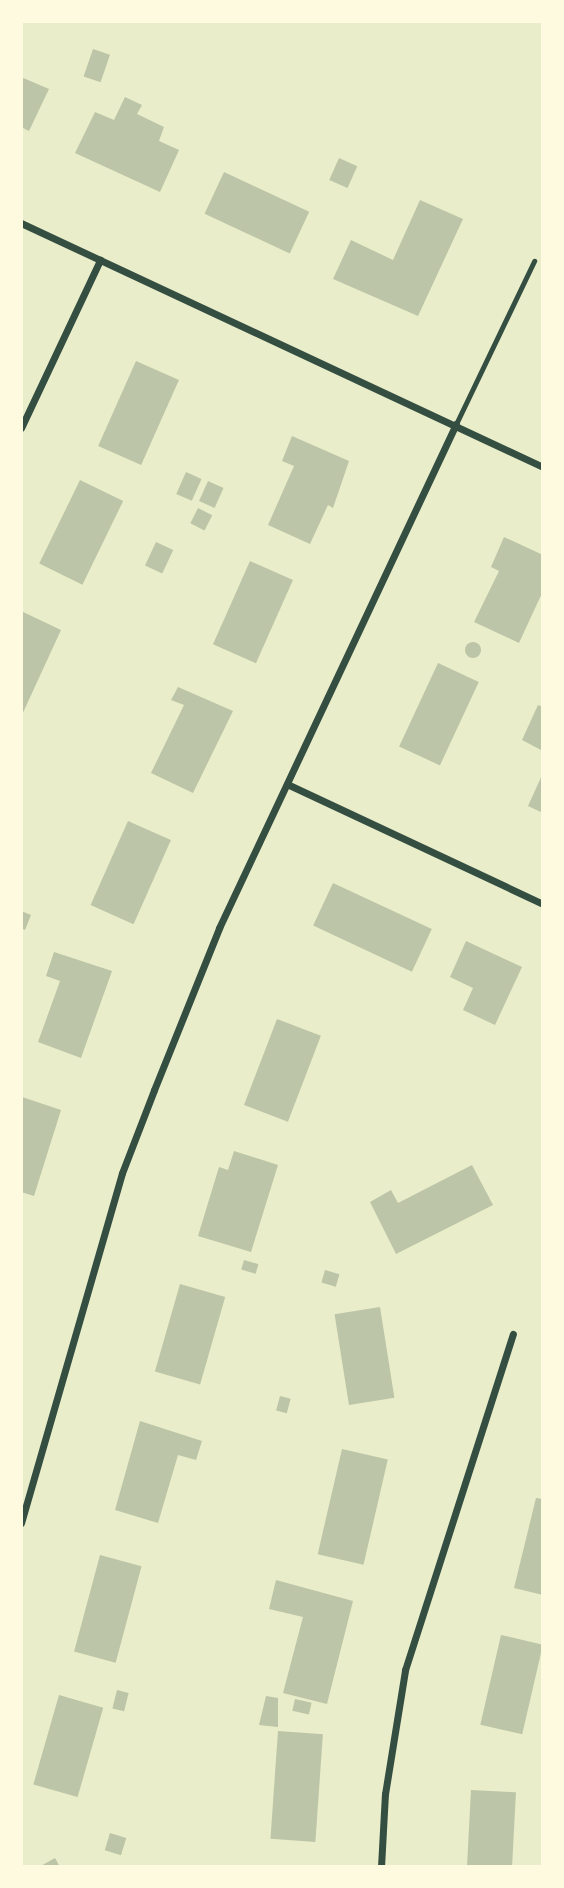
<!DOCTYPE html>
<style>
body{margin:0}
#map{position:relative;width:564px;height:1888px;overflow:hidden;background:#e9edc9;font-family:Poppins,sans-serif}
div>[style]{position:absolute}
.building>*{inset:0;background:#bcc5a7;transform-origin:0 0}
.round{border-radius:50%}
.service>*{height:5px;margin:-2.5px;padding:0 2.5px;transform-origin:2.5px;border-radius:2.5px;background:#344e41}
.minor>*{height:7px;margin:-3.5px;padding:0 3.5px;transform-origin:3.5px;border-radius:3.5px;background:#344e41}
span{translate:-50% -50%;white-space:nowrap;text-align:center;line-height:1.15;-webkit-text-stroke:7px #fefae0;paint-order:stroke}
.frame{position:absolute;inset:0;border:23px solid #fefae0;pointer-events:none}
</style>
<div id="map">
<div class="building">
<div style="left:93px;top:49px;width:18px;height:29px;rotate:19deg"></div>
<div style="clip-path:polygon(21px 77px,49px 89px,29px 131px,21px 127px)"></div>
<div style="clip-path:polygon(125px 97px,142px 105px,137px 114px,164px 127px,159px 141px,179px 150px,160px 192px,75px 153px,95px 112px,114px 120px)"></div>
<div style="left:339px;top:158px;width:20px;height:24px;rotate:24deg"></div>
<div style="left:224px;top:172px;width:94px;height:46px;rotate:25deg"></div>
<div style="clip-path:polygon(420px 200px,463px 219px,418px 316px,333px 279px,351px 240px,393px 260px)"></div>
<div style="left:136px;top:361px;width:47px;height:93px;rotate:24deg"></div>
<div style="clip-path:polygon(292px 436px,349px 461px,333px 508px,328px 505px,310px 544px,268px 525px,294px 466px,282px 461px)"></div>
<div style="left:186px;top:472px;width:17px;height:24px;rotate:24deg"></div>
<div style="left:80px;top:480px;width:48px;height:93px;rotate:26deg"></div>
<div style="left:208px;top:481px;width:17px;height:22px;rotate:24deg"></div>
<div style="left:198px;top:508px;width:16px;height:17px;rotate:27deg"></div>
<div style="clip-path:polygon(504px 537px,543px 555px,543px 591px,519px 643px,474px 622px,499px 571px,491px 567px)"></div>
<div style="left:156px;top:542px;width:19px;height:26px;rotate:25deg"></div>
<div style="left:250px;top:561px;width:47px;height:91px;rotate:24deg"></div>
<div style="clip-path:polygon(21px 611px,61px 630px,21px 717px)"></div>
<div class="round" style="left:465px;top:642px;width:16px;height:16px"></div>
<div style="left:438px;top:663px;width:45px;height:92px;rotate:25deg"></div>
<div style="clip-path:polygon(178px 687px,233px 711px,193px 793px,151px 773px,184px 705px,171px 700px)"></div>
<div style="clip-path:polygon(538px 705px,543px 707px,541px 750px,522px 740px)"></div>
<div style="clip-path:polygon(543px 773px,543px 813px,528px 806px)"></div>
<div style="left:128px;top:821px;width:47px;height:92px;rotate:24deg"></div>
<div style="left:333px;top:883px;width:109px;height:47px;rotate:25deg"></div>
<div style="clip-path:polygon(21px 911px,31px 915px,25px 930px,21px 928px)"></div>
<div style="clip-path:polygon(466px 941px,522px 967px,495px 1025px,463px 1010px,473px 988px,450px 977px)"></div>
<div style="clip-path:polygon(54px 952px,112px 971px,81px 1058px,38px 1042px,60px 981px,46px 976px)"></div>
<div style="left:277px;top:1019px;width:47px;height:92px;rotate:21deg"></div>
<div style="clip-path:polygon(22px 1097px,61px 1110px,34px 1196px,21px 1192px)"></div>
<div style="clip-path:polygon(234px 1151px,278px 1165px,251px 1252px,198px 1236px,219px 1167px,228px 1170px)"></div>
<div style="clip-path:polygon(472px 1165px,493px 1205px,396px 1254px,370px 1202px,391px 1190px,398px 1203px)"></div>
<div style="left:244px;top:1260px;width:15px;height:10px;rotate:16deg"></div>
<div style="left:325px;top:1270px;width:15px;height:13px;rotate:16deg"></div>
<div style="left:180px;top:1284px;width:47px;height:91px;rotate:16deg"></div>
<div style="left:380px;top:1307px;width:92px;height:46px;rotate:81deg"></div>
<div style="left:280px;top:1396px;width:11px;height:15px;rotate:15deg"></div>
<div style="clip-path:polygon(140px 1421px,202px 1441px,196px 1460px,178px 1455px,158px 1523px,115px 1510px)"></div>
<div style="left:342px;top:1449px;width:47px;height:108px;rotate:13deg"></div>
<div style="clip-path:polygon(536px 1498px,543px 1499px,543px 1595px,514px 1588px)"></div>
<div style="left:100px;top:1555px;width:43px;height:100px;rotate:15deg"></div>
<div style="clip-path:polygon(276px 1580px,353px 1601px,327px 1704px,283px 1693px,303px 1617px,269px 1609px)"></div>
<div style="left:501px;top:1635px;width:43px;height:92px;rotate:13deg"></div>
<div style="left:117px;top:1690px;width:12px;height:19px;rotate:14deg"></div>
<div style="left:59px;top:1695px;width:46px;height:93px;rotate:16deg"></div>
<div style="clip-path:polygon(266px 1696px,278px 1698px,278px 1727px,259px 1725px)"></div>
<div style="left:295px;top:1699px;width:17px;height:12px;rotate:13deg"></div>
<div style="left:278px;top:1731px;width:45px;height:108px;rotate:4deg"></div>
<div style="left:471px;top:1790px;width:45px;height:77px;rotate:3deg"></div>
<div style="left:110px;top:1833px;width:17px;height:18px;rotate:17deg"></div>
<div style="clip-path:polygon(55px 1858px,60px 1867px,39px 1867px)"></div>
</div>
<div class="service">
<div style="left:456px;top:424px;width:181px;rotate:-64.4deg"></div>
</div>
<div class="minor">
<div style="left:21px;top:223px;width:576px;rotate:25.05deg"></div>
<div style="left:21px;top:428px;width:186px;rotate:-64.8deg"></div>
<div style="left:287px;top:784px;width:283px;rotate:25.1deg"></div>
<div style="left:21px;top:1523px;width:364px;rotate:-73.9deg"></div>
<div style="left:122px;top:1173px;width:89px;rotate:-68.9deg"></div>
<div style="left:154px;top:1090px;width:175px;rotate:-68.1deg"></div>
<div style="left:219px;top:928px;width:557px;rotate:-64.82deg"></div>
<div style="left:381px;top:1867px;width:73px;rotate:-86.9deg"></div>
<div style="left:385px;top:1794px;width:126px;rotate:-80.8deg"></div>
<div style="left:405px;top:1670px;width:353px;rotate:-72.2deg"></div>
</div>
<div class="frame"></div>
</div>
